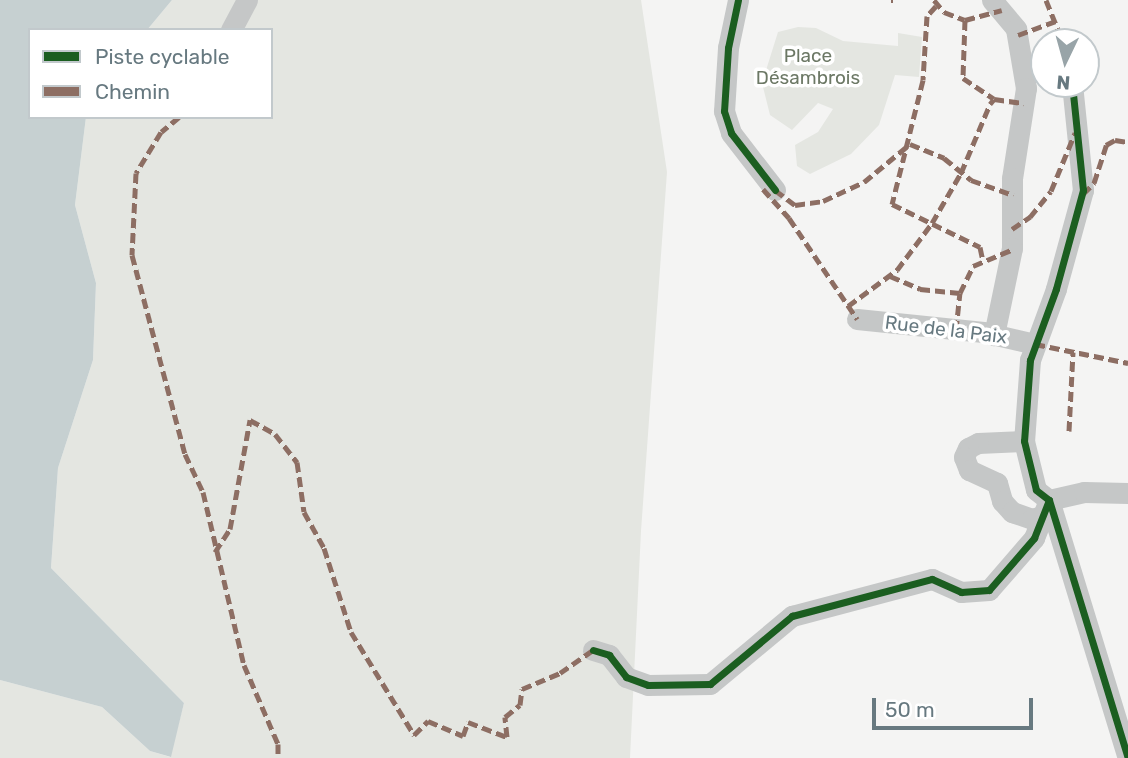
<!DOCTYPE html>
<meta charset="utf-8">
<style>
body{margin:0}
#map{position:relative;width:1128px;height:758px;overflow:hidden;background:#f4f4f3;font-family:Rubik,sans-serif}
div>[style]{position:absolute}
.green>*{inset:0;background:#e4e6e1}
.water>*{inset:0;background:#c6d0d1}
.minor>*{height:21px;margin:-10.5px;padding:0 10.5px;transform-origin:10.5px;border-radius:10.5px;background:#c5c7c7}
.quiet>*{height:5px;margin-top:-2.5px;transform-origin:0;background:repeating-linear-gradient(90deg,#8d6e63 0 10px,transparent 0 15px)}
.cycleway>*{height:7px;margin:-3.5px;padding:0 3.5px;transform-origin:3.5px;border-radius:3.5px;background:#1b5e20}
span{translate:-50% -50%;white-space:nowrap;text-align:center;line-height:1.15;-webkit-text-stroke:7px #fff;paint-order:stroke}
.park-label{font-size:19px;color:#6c7865}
.street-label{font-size:19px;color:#677980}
.legend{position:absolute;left:28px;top:28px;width:245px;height:91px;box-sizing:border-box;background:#fff;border:2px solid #c2c9cc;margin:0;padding:9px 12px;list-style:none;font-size:21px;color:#677980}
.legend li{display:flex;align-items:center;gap:14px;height:35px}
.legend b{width:35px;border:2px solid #c2c9cc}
.north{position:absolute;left:1030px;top:28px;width:70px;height:70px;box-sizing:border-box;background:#fff;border:2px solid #c2c9cc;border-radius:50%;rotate:185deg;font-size:19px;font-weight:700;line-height:28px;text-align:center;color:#677980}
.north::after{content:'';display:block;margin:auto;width:24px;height:32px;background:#98a4a8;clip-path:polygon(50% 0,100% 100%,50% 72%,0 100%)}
.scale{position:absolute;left:872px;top:698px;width:161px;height:32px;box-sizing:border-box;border:4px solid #677980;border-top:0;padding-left:9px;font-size:21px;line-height:24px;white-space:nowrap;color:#677980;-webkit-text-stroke:5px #fff;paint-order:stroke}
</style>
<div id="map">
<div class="green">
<div style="clip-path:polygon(172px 0,641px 0,667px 172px,641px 531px,630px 758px,0 758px,0 680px,102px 707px,150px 751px,170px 757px,184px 703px,51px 568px,58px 468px,93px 360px,96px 283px,75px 205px,86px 117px,271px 117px,271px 30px,147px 30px)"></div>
<div style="clip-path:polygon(798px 27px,816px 28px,843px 41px,898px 46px,898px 33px,922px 37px,919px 77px,895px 75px,879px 125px,851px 154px,810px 174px,797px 166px,795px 145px,818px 132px,833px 109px,818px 103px,792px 130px,770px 115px,762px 83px,778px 32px)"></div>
</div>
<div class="water">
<div style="clip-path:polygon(0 0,172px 0,147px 30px,30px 30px,30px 117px,86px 117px,75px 205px,96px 283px,93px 360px,58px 468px,51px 568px,184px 703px,171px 757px,150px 751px,102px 707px,0 680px)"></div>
</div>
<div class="minor">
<div style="left:738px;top:0;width:49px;rotate:101.8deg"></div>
<div style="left:728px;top:48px;width:63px;rotate:93.6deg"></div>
<div style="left:724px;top:111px;width:23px;rotate:72deg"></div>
<div style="left:731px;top:133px;width:72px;rotate:52.3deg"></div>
<div style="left:992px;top:0;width:38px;rotate:50deg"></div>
<div style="left:1016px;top:29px;width:60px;rotate:80.4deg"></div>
<div style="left:1026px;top:88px;width:91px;rotate:98.8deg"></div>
<div style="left:1012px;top:178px;width:70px;rotate:90deg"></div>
<div style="left:1012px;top:248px;width:89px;rotate:101.7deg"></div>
<div style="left:231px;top:30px;width:34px;rotate:-62deg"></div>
<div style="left:1072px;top:84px;width:107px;rotate:84.1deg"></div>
<div style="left:1083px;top:190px;width:103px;rotate:105.3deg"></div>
<div style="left:1056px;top:289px;width:76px;rotate:110.1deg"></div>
<div style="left:1030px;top:360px;width:81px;rotate:94.2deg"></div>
<div style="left:1024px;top:441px;width:50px;rotate:76.2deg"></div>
<div style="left:1036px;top:490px;width:16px;rotate:38deg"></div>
<div style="left:1049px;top:500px;width:270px;rotate:73deg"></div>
<div style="left:857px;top:319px;width:127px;rotate:5.9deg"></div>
<div style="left:983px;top:332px;width:53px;rotate:13deg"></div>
<div style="left:1024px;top:441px;width:46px;rotate:177.5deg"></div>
<div style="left:978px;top:443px;width:11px;rotate:153deg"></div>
<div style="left:968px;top:448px;width:10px;rotate:114deg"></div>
<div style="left:964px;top:457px;width:14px;rotate:69deg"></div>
<div style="left:969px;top:470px;width:31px;rotate:25deg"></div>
<div style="left:997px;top:483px;width:19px;rotate:74deg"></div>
<div style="left:1002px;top:501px;width:15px;rotate:48deg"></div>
<div style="left:1012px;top:512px;width:21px;rotate:19deg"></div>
<div style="left:1032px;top:519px;width:14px;rotate:-17deg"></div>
<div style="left:1049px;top:500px;width:36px;rotate:-13deg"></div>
<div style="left:1084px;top:492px;width:44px;rotate:1.3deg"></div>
<div style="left:593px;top:650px;width:17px;rotate:17deg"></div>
<div style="left:609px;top:655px;width:28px;rotate:52deg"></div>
<div style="left:626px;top:677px;width:23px;rotate:20deg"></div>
<div style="left:648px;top:685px;width:62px;rotate:-0.9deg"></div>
<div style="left:710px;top:684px;width:107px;rotate:-39.7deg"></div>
<div style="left:792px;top:616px;width:145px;rotate:-14.8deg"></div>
<div style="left:932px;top:579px;width:32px;rotate:24deg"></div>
<div style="left:961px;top:592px;width:28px;rotate:-4deg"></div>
<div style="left:989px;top:590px;width:69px;rotate:-49.1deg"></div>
<div style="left:1034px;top:538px;width:41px;rotate:-68.5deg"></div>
</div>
<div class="quiet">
<div style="left:891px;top:0;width:2px"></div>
<div style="left:934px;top:0;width:16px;rotate:50deg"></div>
<div style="left:944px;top:12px;width:22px;rotate:21deg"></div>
<div style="left:965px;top:20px;width:38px;rotate:-15deg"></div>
<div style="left:1046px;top:0;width:45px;rotate:68deg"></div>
<div style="left:936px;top:6px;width:13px;rotate:132deg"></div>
<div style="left:927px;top:16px;width:64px;rotate:93.6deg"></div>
<div style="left:923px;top:80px;width:128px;rotate:104deg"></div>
<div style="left:892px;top:204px;width:98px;rotate:26deg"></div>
<div style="left:980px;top:247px;width:14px;rotate:78deg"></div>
<div style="left:965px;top:20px;width:58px;rotate:92deg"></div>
<div style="left:963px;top:78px;width:37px;rotate:34deg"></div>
<div style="left:1018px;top:35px;width:40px;rotate:-20.2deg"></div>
<div style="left:179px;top:117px;width:23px;rotate:140deg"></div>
<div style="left:161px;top:132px;width:48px;rotate:121.4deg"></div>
<div style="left:136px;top:173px;width:82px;rotate:92.8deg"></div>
<div style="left:132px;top:255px;width:206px;rotate:75.1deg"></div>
<div style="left:185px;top:454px;width:42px;rotate:64.7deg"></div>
<div style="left:203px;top:492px;width:178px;rotate:76.7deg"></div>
<div style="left:244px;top:665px;width:86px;rotate:66.7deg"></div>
<div style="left:278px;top:744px;width:14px;rotate:90deg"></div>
<div style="left:763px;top:189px;width:39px;rotate:48deg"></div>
<div style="left:789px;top:218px;width:122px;rotate:56deg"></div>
<div style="left:775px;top:190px;width:25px;rotate:37deg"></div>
<div style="left:795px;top:205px;width:28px;rotate:-8deg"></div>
<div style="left:823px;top:201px;width:45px;rotate:-24.9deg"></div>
<div style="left:864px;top:182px;width:60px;rotate:-39.6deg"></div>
<div style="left:910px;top:144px;width:37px;rotate:22deg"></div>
<div style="left:944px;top:158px;width:35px;rotate:39deg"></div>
<div style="left:971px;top:180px;width:45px;rotate:19.7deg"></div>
<div style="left:1083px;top:194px;width:16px;rotate:-45deg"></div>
<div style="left:1094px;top:183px;width:40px;rotate:-72deg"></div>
<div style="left:1106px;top:145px;width:10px;rotate:-29deg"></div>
<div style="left:1115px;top:140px;width:13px;rotate:9deg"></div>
<div style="left:1012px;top:229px;width:22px;rotate:-34deg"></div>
<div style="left:1030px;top:217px;width:33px;rotate:-51deg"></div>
<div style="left:1051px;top:191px;width:63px;rotate:-67.5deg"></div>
<div style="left:890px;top:276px;width:33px;rotate:23deg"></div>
<div style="left:920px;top:289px;width:40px;rotate:5.7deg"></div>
<div style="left:848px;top:306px;width:61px;rotate:-36.3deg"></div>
<div style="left:897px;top:270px;width:59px;rotate:-53.3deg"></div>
<div style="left:932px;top:223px;width:58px;rotate:-59.9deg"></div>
<div style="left:961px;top:173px;width:75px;rotate:-67.2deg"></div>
<div style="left:990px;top:104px;width:6px;rotate:-51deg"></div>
<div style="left:994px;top:99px;width:30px;rotate:8deg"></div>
<div style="left:956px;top:330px;width:37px;rotate:-84deg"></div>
<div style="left:960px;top:293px;width:30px;rotate:-64deg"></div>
<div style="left:973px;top:266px;width:41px;rotate:-22.8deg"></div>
<div style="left:1035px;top:344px;width:95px;rotate:11.5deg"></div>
<div style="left:1069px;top:431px;width:79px;rotate:-87.1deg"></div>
<div style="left:215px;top:552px;width:27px;rotate:-57deg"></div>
<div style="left:230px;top:529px;width:111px;rotate:-79.6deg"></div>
<div style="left:250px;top:420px;width:29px;rotate:29deg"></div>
<div style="left:275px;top:434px;width:36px;rotate:52deg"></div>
<div style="left:297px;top:462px;width:50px;rotate:82deg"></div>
<div style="left:304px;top:512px;width:41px;rotate:60.9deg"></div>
<div style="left:324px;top:548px;width:88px;rotate:72.2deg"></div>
<div style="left:351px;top:632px;width:121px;rotate:58.5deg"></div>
<div style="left:414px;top:735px;width:20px;rotate:-45deg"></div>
<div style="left:428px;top:721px;width:38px;rotate:23deg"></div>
<div style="left:463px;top:736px;width:15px;rotate:-70deg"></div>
<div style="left:468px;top:722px;width:42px;rotate:21deg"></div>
<div style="left:507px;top:737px;width:20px;rotate:-96deg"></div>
<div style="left:505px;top:717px;width:19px;rotate:-39deg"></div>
<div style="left:520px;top:705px;width:16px;rotate:-83deg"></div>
<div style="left:522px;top:689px;width:41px;rotate:-22.8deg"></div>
<div style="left:560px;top:673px;width:40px;rotate:-34.9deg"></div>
</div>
<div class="cycleway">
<div style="left:738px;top:0;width:49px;rotate:101.8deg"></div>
<div style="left:728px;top:48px;width:63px;rotate:93.6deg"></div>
<div style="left:724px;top:111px;width:23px;rotate:72deg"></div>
<div style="left:731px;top:133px;width:72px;rotate:52.3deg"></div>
<div style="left:1072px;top:84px;width:107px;rotate:84.1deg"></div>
<div style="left:1083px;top:190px;width:103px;rotate:105.3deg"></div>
<div style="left:1056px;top:289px;width:76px;rotate:110.1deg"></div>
<div style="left:1030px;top:360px;width:81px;rotate:94.2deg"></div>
<div style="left:1024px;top:441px;width:50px;rotate:76.2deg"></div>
<div style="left:1036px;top:490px;width:16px;rotate:38deg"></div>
<div style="left:1049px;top:500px;width:270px;rotate:73deg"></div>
<div style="left:593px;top:650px;width:17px;rotate:17deg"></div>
<div style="left:609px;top:655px;width:28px;rotate:52deg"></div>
<div style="left:626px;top:677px;width:23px;rotate:20deg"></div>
<div style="left:648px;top:685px;width:62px;rotate:-0.9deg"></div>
<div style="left:710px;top:684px;width:107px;rotate:-39.7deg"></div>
<div style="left:792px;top:616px;width:145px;rotate:-14.8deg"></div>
<div style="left:932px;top:579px;width:32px;rotate:24deg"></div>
<div style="left:961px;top:592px;width:28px;rotate:-4deg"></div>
<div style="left:989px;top:590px;width:69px;rotate:-49.1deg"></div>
<div style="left:1034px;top:538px;width:41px;rotate:-68.5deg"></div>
</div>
<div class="park-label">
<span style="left:808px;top:67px">Place<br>Désambrois</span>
</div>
<div class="street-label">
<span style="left:946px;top:330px;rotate:7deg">Rue de la Paix</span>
</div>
<ul class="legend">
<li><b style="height:9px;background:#1b5e20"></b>Piste cyclable</li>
<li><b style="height:9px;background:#8d6e63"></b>Chemin</li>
</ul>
<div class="north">N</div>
<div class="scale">50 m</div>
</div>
